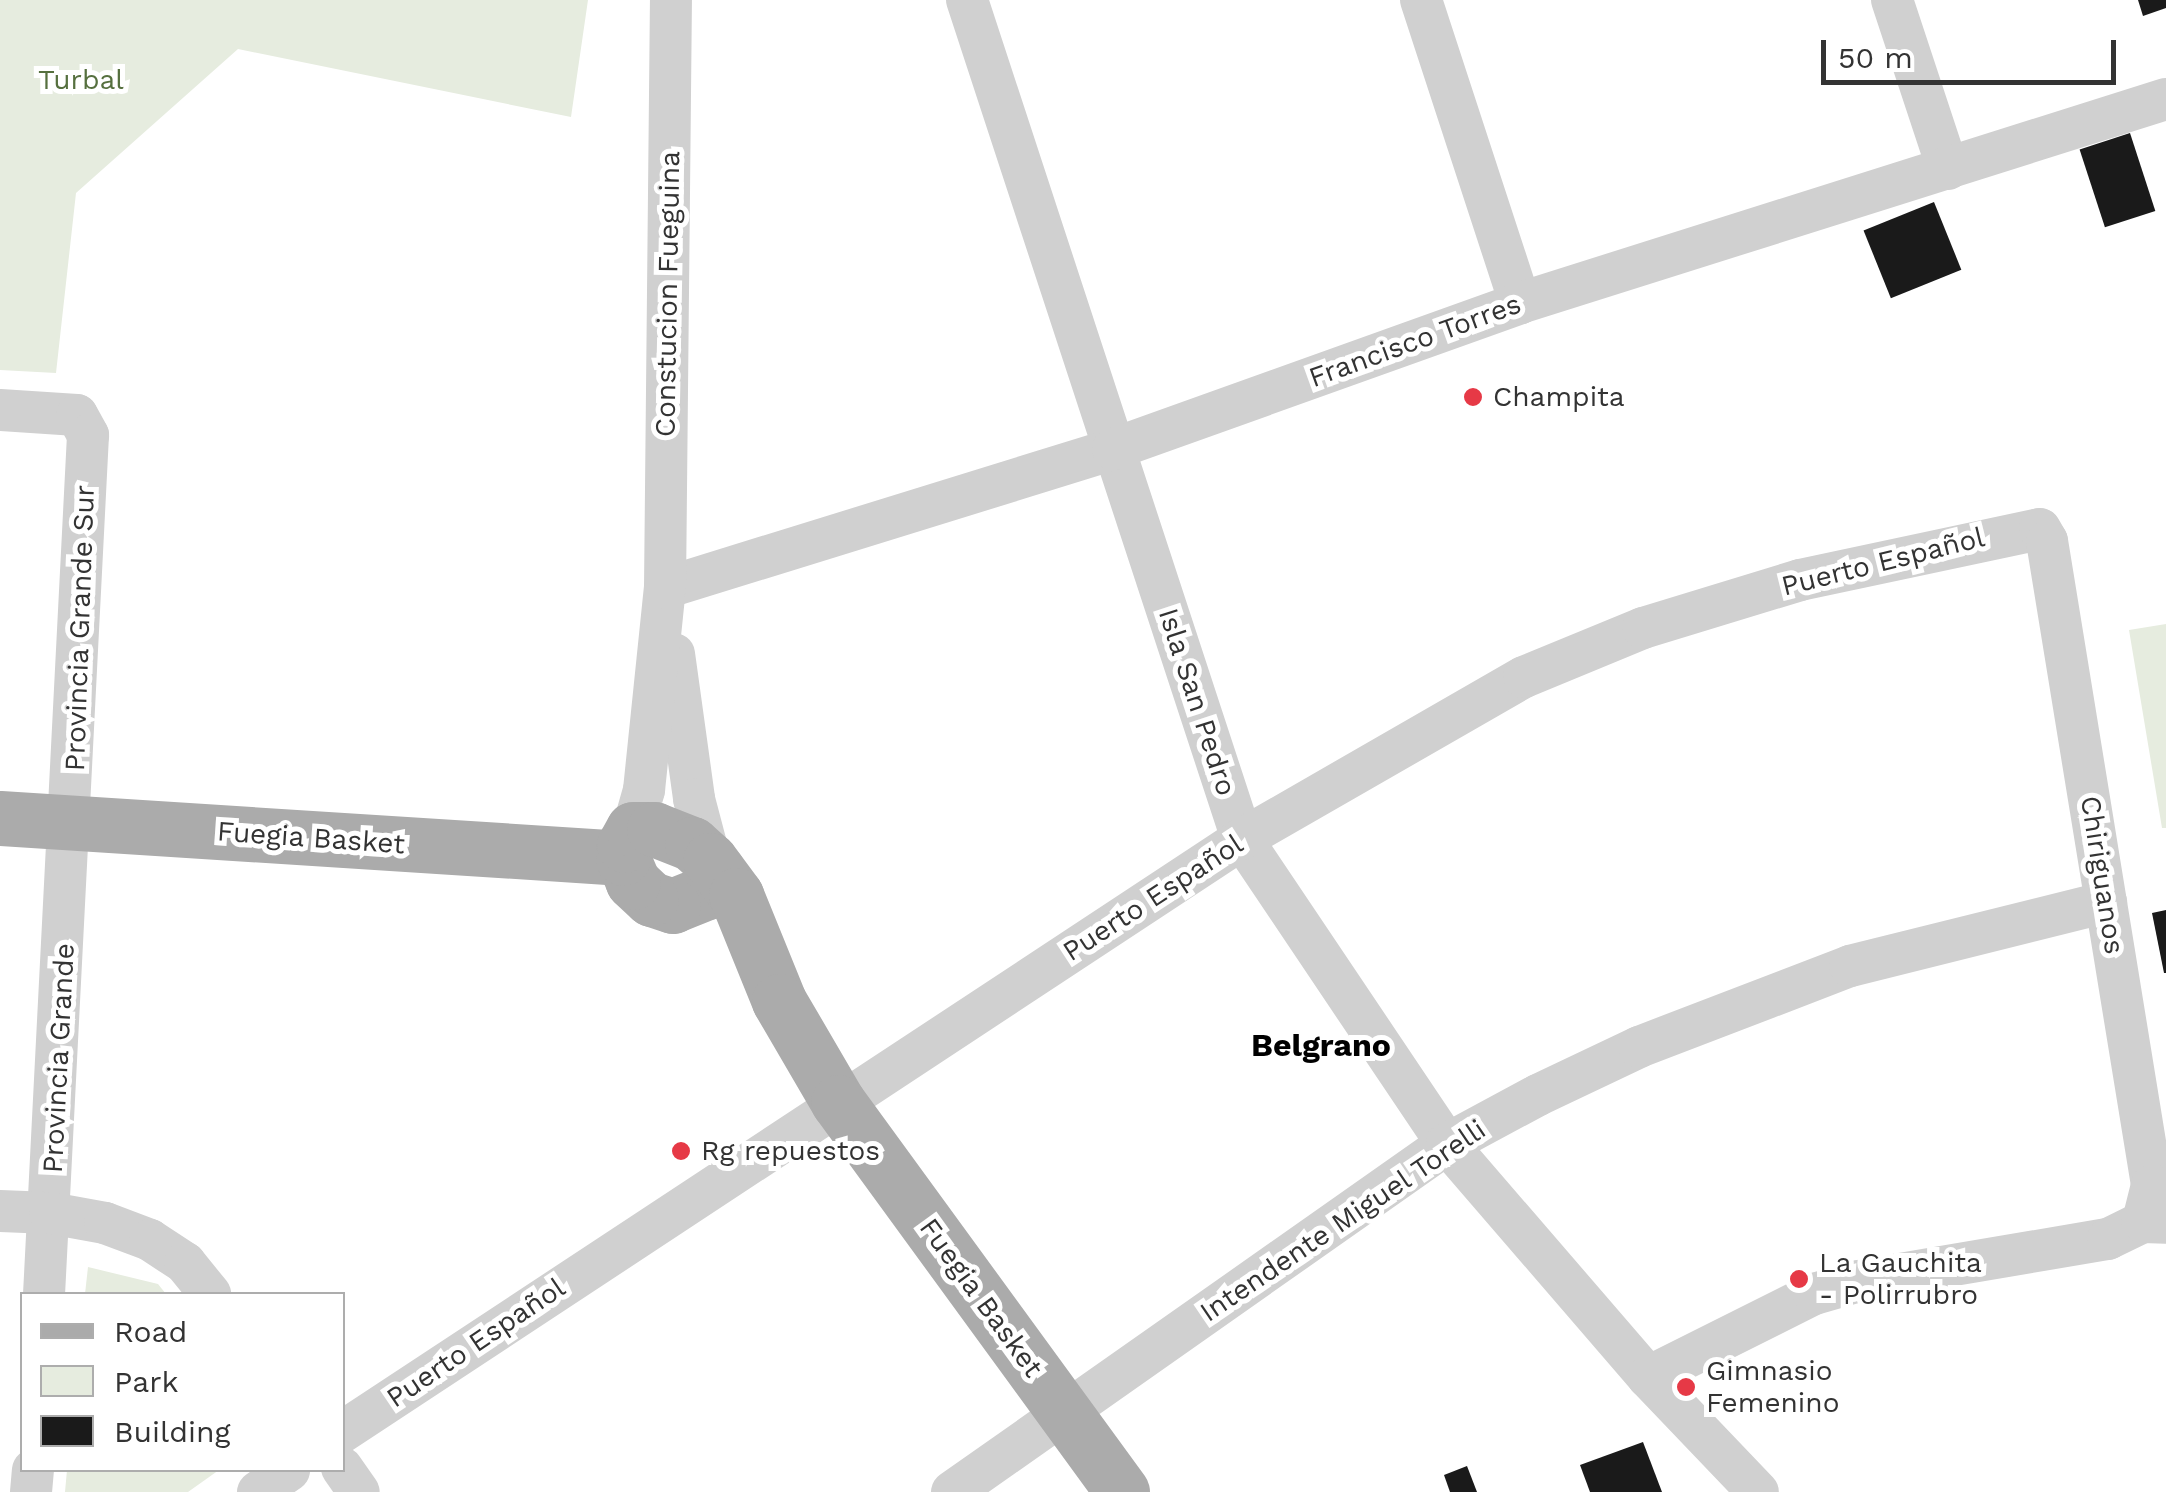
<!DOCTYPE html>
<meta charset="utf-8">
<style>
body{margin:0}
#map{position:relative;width:2166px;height:1492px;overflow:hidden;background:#fff;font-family:"Work Sans",sans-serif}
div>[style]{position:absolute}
.green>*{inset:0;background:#e6ecdf}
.building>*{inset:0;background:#1a1a1a;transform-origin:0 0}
.minor>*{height:42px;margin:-21px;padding:0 21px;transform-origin:21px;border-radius:21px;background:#d0d0d0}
.major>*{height:55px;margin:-27.5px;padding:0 27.5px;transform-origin:27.5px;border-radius:27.5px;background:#ababab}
.dots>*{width:28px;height:28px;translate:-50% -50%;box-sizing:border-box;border:5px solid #fff;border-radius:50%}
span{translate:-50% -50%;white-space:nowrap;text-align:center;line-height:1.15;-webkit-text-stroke:10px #fff;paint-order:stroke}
.park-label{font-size:28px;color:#56703f}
.street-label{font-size:28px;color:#333}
.poi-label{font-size:28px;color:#333}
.left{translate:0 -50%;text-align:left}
.quarter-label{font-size:32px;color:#000;font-weight:700}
.legend{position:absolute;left:20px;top:1292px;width:325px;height:180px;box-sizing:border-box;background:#fff;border:2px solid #adadad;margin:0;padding:12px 18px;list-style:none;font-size:30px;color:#333}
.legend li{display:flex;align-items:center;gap:20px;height:50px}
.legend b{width:50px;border:2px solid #adadad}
.scale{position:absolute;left:1821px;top:40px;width:295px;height:45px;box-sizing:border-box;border:5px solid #333;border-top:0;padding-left:12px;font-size:30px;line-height:35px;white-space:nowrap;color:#333;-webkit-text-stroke:8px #fff;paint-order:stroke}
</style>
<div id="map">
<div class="green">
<div style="clip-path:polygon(0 0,588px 0,571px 117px,238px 49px,76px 193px,56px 373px,0 370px)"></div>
<div style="clip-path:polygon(2166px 624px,2166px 828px,2162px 828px,2129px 630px)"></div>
<div style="clip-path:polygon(88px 1267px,158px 1284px,166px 1294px,85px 1294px)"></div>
<div style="clip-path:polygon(67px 1470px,219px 1470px,188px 1492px,65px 1492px)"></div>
</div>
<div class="building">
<div style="clip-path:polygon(2138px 0,2166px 0,2166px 8px,2143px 16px)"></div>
<div style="left:2130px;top:133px;width:82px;height:53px;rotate:72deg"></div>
<div style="left:1934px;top:202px;width:73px;height:76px;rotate:68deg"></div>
<div style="clip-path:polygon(2166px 910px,2166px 973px,2164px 973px,2152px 913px)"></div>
<div style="clip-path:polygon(1643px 1442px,1662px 1492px,1590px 1492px,1580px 1465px)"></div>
<div style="clip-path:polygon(1467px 1466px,1477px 1492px,1450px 1492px,1444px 1475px)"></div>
</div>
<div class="minor">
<div style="left:967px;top:0;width:883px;rotate:71.85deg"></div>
<div style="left:1242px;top:839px;width:367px;rotate:56.1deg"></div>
<div style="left:1447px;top:1144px;width:308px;rotate:49.2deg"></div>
<div style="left:1648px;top:1377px;width:159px;rotate:46.3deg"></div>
<div style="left:1421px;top:0;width:319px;rotate:71.9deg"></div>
<div style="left:1892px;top:0;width:178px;rotate:71.7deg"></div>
<div style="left:0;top:410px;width:77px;rotate:3.7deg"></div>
<div style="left:77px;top:415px;width:23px;rotate:61deg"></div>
<div style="left:88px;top:435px;width:860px;rotate:92.93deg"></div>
<div style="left:665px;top:588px;width:469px;rotate:-17.2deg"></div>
<div style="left:1113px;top:449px;width:432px;rotate:-19.7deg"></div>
<div style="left:1520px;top:303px;width:677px;rotate:-17.53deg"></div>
<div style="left:674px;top:654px;width:146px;rotate:82.1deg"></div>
<div style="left:694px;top:799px;width:63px;rotate:75.3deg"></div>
<div style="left:633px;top:829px;width:41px;rotate:-74.2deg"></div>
<div style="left:644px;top:790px;width:203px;rotate:-84.1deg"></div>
<div style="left:665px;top:588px;width:588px;rotate:-89.42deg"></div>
<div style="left:0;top:1211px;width:50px;rotate:2.3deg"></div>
<div style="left:50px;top:1213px;width:56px;rotate:10.3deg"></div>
<div style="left:105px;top:1223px;width:48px;rotate:20.7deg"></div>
<div style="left:150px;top:1240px;width:42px;rotate:33.3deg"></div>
<div style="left:185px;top:1263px;width:40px;rotate:51deg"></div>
<div style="left:1648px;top:1377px;width:186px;rotate:-26.6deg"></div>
<div style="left:1814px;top:1294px;width:47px;rotate:-16.1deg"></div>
<div style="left:1859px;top:1281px;width:253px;rotate:-9.6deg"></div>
<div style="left:2108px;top:1239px;width:39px;rotate:-26deg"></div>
<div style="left:2143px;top:1222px;width:23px;rotate:2deg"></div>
<div style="left:342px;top:1432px;width:1078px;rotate:-33.38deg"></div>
<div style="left:1242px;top:839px;width:325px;rotate:-29.9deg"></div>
<div style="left:1524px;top:677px;width:129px;rotate:-22.4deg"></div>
<div style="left:1643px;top:628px;width:164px;rotate:-17deg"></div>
<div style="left:1800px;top:580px;width:245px;rotate:-12deg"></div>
<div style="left:2040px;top:529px;width:14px;rotate:60deg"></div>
<div style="left:2047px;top:541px;width:653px;rotate:80.74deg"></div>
<div style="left:2152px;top:1185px;width:38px;rotate:104deg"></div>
<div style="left:342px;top:1468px;width:29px;rotate:55deg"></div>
<div style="left:31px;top:1492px;width:22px;rotate:-85deg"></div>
<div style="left:258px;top:1492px;width:38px;rotate:-35deg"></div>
<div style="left:952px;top:1492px;width:605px;rotate:-35.11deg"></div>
<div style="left:1447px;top:1144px;width:103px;rotate:-28.3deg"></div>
<div style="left:1538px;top:1095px;width:112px;rotate:-25.4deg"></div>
<div style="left:1639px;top:1047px;width:226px;rotate:-21deg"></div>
<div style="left:1850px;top:966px;width:264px;rotate:-14deg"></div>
</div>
<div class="major">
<div style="left:0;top:818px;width:624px;rotate:3.67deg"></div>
<div style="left:718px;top:871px;width:24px;rotate:118deg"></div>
<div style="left:707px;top:892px;width:37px;rotate:158deg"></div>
<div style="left:673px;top:906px;width:23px;rotate:-162deg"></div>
<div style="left:651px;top:899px;width:25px;rotate:-137deg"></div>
<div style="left:633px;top:882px;width:26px;rotate:-113deg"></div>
<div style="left:623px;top:858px;width:13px;rotate:-86deg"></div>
<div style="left:624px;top:845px;width:18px;rotate:-61deg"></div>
<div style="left:633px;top:829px;width:21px"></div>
<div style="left:654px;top:829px;width:41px;rotate:21.5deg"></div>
<div style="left:692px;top:844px;width:24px;rotate:42deg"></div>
<div style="left:710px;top:860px;width:44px;rotate:53.4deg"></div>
<div style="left:736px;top:895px;width:114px;rotate:67.9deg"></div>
<div style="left:779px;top:1001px;width:117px;rotate:59.7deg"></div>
<div style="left:838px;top:1102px;width:482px;rotate:53.9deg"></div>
</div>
<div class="dots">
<div style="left:1473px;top:397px;background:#e63946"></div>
<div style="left:681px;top:1151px;background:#e63946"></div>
<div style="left:1799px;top:1279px;background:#e63946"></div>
<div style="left:1686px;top:1387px;background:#e63946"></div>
</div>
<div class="park-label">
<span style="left:81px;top:80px">Turbal</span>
</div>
<div class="street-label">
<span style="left:668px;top:294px;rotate:-89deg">Constucion Fueguina</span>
<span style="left:1415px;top:341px;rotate:-20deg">Francisco Torres</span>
<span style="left:1883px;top:562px;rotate:-14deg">Puerto Español</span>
<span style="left:80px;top:628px;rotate:-88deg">Provincia Grande Sur</span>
<span style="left:1197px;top:702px;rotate:72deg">Isla San Pedro</span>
<span style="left:311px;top:838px;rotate:4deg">Fuegia Basket</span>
<span style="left:2102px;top:875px;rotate:81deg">Chiriguanos</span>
<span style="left:1153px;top:898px;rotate:-33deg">Puerto Español</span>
<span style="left:59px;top:1058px;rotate:-87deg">Provincia Grande</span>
<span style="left:1343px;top:1221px;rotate:-34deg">Intendente Miguel Torelli</span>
<span style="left:981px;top:1298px;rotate:54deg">Fuegia Basket</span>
<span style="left:476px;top:1343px;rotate:-34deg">Puerto Español</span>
</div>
<div class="poi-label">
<span class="left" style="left:1493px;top:397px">Champita</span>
<span class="left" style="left:701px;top:1151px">Rg repuestos</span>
<span class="left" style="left:1819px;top:1279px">La Gauchita<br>- Polirrubro</span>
<span class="left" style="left:1706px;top:1387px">Gimnasio<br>Femenino</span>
</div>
<div class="quarter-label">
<span style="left:1321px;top:1045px">Belgrano</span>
</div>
<ul class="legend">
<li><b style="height:12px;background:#ababab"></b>Road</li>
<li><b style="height:28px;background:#e6ecdf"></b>Park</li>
<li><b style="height:28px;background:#1a1a1a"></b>Building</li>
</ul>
<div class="scale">50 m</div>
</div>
